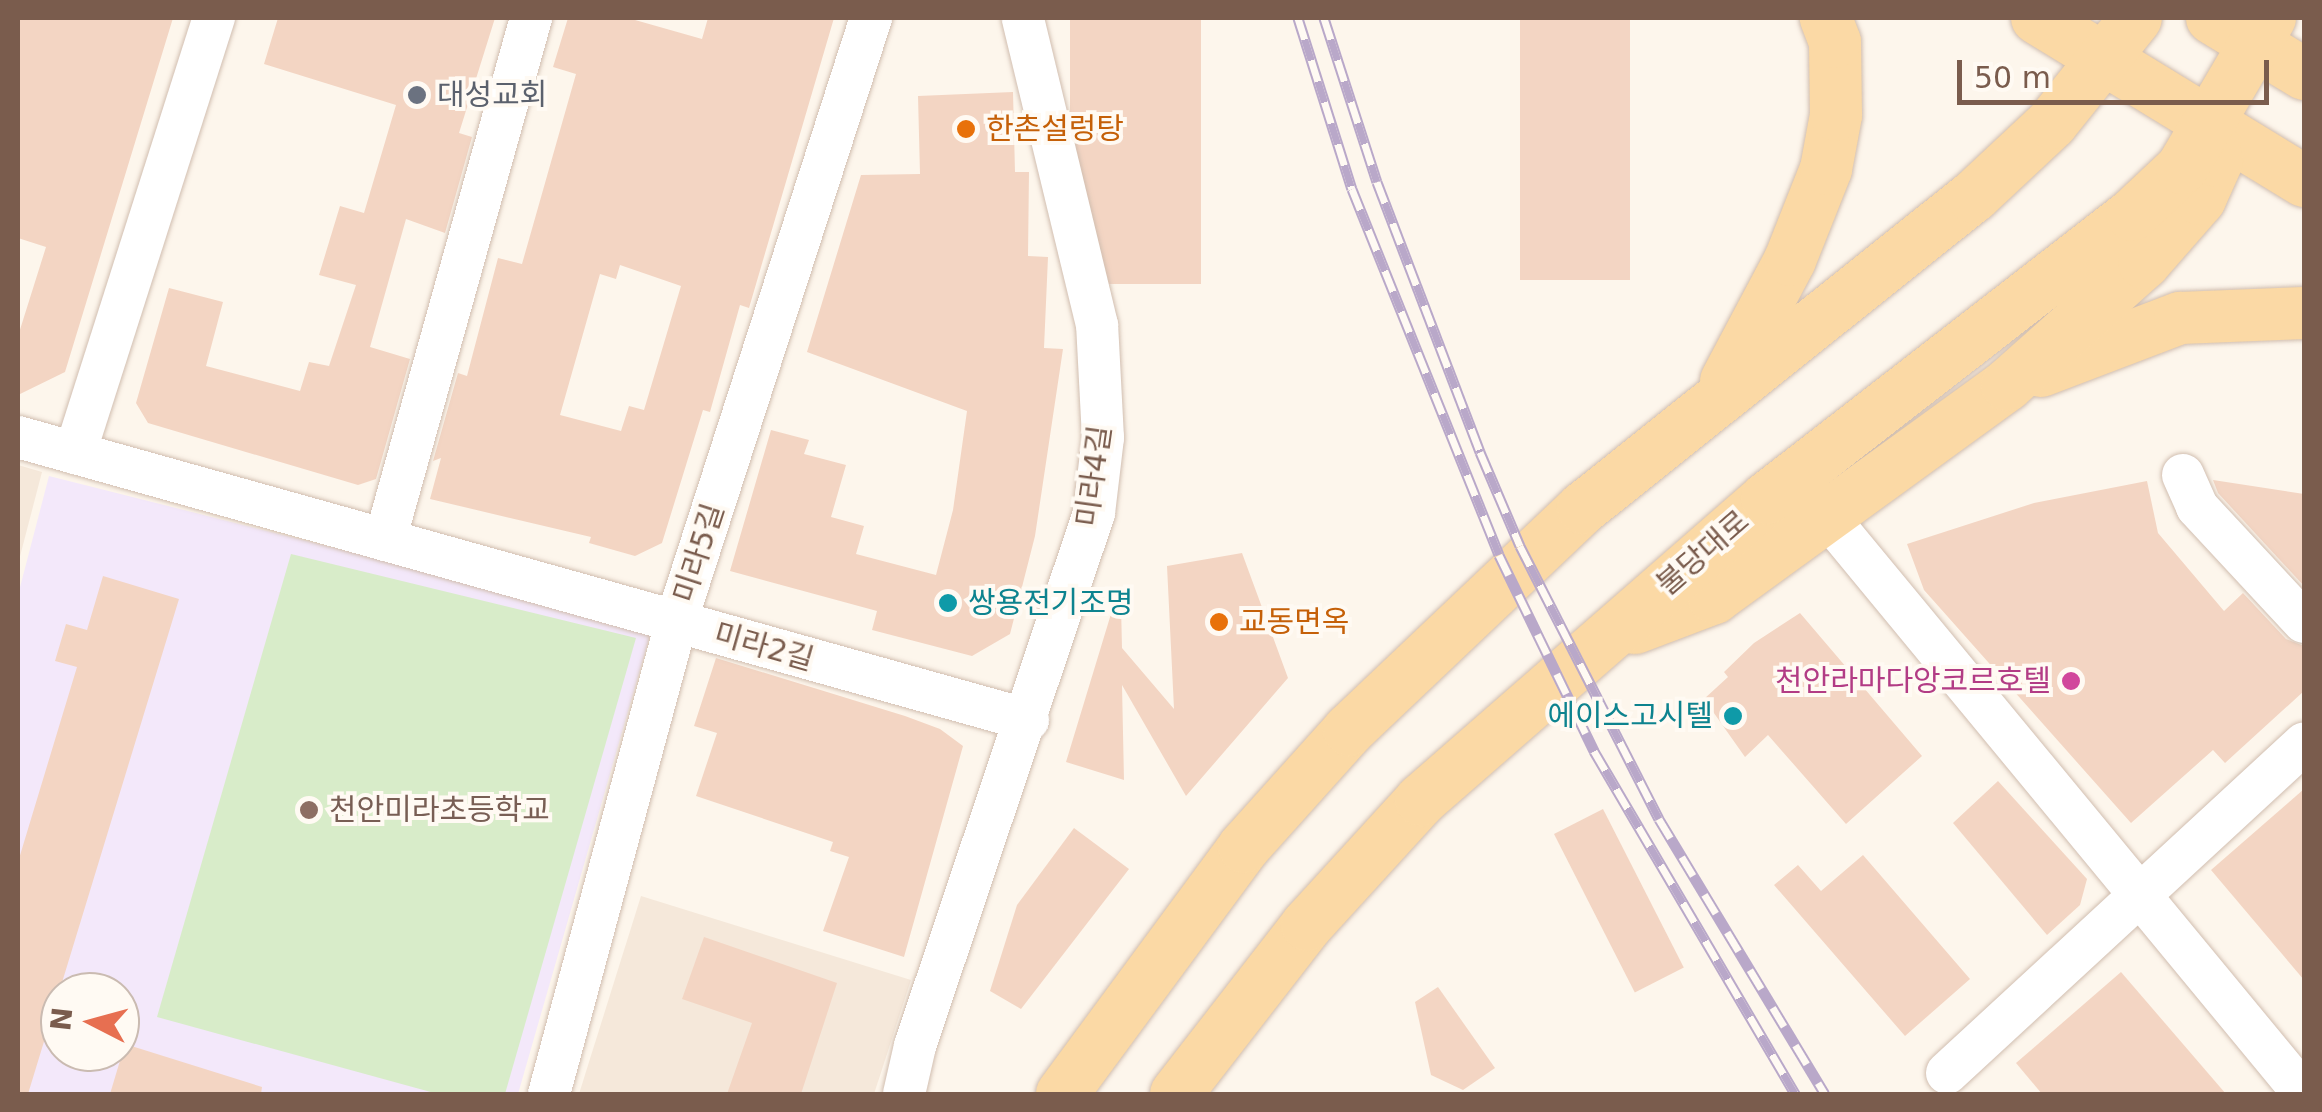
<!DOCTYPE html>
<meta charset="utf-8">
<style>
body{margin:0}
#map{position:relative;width:2322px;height:1112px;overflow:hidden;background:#fdf6ec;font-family:"DejaVu Sans","Noto Sans KR",sans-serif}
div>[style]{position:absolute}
.residential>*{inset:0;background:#f5e8da}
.education>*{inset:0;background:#f3e8fa}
.green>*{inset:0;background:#d8ecc9}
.building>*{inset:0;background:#f3d5c3;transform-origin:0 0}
.roads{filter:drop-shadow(0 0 2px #d1beb0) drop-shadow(0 0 2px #d1beb0)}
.minor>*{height:42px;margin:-21px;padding:0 21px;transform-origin:21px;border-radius:21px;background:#fff}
.major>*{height:52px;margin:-26px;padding:0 26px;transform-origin:26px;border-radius:26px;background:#fbd9a5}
.rail>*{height:11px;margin-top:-5.5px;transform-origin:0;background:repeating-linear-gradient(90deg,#fffaf3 0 22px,#b9a8c9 0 44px);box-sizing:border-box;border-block:2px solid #b9a8c9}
.dots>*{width:28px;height:28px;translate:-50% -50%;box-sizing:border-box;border:5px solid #fffaf3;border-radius:50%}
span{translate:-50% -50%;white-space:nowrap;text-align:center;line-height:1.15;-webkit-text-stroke:8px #fffaf3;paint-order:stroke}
.worship-label{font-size:30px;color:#5b616d}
.left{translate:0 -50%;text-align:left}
.food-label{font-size:30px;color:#c56008}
.street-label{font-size:30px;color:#7a5c4d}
.culture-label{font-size:30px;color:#0d838f}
.right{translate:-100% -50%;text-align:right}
.hotel-label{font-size:30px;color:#b23c85}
.education-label{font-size:30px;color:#785e54}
.frame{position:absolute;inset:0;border:20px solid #7a5c4d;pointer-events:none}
.north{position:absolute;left:40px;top:972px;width:100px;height:100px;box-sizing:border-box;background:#fffaf3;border:2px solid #cabbb1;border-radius:50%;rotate:276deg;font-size:28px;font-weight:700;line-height:40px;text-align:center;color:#7a5c4d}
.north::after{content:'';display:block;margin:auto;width:35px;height:45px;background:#e76f51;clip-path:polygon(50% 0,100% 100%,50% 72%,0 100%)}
.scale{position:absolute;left:1957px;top:60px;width:312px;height:45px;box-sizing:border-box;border:5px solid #7a5c4d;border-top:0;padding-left:12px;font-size:30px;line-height:35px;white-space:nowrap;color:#7a5c4d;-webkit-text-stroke:8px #fffaf3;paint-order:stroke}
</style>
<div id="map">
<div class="residential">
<div style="clip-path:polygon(18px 465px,42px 472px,18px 564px)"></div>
<div style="clip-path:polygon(641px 896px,911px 980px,874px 1094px,579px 1094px)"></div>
</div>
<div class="education">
<div style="clip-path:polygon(evenodd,49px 476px,652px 628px,518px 1094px,18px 1094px,18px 595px,49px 476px,60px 992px,120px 992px,120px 1052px,60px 1052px,60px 992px)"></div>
</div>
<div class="green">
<div style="clip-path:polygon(291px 554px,636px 638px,505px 1094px,438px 1094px,157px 1017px)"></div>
</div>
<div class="building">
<div style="clip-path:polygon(18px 18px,173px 18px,65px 372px,18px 395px,18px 336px,46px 247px,18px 238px)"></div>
<div style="clip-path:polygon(278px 18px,495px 18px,459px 133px,472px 137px,445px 233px,406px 219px,370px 347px,410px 359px,376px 479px,358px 485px,148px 423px,136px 403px,169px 288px,223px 302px,206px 366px,300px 391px,309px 362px,329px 366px,356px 285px,319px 275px,340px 206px,364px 213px,396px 105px,264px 64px)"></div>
<div style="clip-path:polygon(evenodd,568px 18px,628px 18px,702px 39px,708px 18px,834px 18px,749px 308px,740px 305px,710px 412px,703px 410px,662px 543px,635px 556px,589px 543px,591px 537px,430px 499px,441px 458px,433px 461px,458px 373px,467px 376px,498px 258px,522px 264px,576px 74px,553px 67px,568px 18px,620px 265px,681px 286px,644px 410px,629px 406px,621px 431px,560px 415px,600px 274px,616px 279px,620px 265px)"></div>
<div style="left:1070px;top:18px;width:131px;height:266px"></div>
<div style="left:1520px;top:18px;width:110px;height:262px"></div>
<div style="clip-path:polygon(1013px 92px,1015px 172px,1029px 172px,1028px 256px,1048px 257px,1044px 348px,1063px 349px,1035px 536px,1010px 634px,972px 656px,872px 630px,877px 611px,730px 571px,771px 430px,809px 440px,804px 454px,846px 465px,831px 517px,864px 526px,856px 554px,936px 575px,953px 510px,967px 411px,807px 352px,861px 175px,920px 174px,918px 96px)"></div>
<div style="clip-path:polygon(2213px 480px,2304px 494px,2304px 586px,2218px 493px)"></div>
<div style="clip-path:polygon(2147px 481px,2158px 533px,2224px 611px,2243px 593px,2286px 639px,2304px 646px,2304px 691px,2225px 763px,2213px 750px,2131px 823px,1924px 590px,1907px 544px,2034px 503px)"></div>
<div style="clip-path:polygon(1242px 553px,1288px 678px,1186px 796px,1122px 685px,1124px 780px,1066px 762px,1114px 604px,1121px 605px,1122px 648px,1174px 709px,1167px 566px)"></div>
<div style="clip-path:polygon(103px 576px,179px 599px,28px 1094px,18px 1094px,18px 862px,77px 667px,55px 661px,66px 624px,87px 630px)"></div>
<div style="clip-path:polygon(1800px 613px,1922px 756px,1846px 824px,1768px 735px,1745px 757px,1704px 699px,1728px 677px,1724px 672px,1754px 643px)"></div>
<div style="clip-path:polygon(716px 658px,905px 716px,940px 729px,963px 746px,904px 957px,823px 931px,849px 857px,830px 851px,833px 842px,696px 796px,717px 733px,694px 726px)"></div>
<div style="clip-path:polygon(1998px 781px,2087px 879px,2080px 905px,2047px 935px,1953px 823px)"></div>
<div style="clip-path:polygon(2304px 789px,2304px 980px,2211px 870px)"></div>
<div style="left:1603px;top:809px;width:178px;height:55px;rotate:63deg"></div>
<div style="clip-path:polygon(1074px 828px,1129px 869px,1021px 1009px,990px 991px,1017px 905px)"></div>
<div style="clip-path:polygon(1863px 855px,1970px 979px,1905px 1036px,1774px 885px,1798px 865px,1821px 891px)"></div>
<div style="clip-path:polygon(704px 937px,837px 983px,801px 1094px,727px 1094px,752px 1023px,682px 999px)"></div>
<div style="clip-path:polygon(2121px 972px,2226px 1094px,2042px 1094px,2016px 1063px)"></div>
<div style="clip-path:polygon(1438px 987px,1495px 1068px,1463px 1090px,1431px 1075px,1415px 1002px)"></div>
<div style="clip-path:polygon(125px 1044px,262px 1087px,261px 1094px,110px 1094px)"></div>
</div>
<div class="roads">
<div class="minor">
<div style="left:18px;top:437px;width:1049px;rotate:15.65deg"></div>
<div style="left:75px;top:453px;width:457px;rotate:-72.3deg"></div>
<div style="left:2183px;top:475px;width:35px;rotate:66deg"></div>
<div style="left:2197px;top:507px;width:157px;rotate:47.1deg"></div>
<div style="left:1826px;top:515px;width:751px;rotate:50.46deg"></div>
<div style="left:385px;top:540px;width:542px;rotate:-74.37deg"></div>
<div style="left:1947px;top:1073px;width:486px;rotate:-42.7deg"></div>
<div style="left:549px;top:1094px;width:489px;rotate:-74.9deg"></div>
<div style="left:676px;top:622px;width:635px;rotate:-72.11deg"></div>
<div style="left:904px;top:1094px;width:49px;rotate:-77.1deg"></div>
<div style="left:915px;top:1046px;width:562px;rotate:-71.44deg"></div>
<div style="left:1094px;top:513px;width:76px;rotate:-83.2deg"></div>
<div style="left:1103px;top:438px;width:113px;rotate:-93deg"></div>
<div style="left:1097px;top:325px;width:316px;rotate:-103.6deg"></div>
</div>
<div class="major">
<div style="left:2037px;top:18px;width:313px;rotate:31.4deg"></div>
<div style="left:2212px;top:18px;width:108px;rotate:31.3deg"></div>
<div style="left:2041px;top:371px;width:149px;rotate:-20.9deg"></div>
<div style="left:2180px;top:318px;width:124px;rotate:-2.3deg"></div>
<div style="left:1726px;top:381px;width:137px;rotate:-62.1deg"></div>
<div style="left:1790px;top:260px;width:98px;rotate:-68.4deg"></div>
<div style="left:1826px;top:169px;width:55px;rotate:-79.5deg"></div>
<div style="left:1836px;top:115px;width:73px;rotate:-90.8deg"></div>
<div style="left:1835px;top:42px;width:26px;rotate:-111deg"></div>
<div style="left:1635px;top:628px;width:85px;rotate:-20.8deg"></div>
<div style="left:1714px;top:598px;width:362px;rotate:-36deg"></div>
<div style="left:2007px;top:385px;width:183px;rotate:-41.7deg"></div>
<div style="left:2144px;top:263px;width:85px;rotate:-48.8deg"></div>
<div style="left:2200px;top:199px;width:42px;rotate:-65.9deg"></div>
<div style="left:2217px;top:161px;width:15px;rotate:-101deg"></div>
<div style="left:1062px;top:1094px;width:307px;rotate:-53.6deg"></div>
<div style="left:1244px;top:847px;width:157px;rotate:-48.1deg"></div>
<div style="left:1349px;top:730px;width:323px;rotate:-43.5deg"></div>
<div style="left:1583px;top:508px;width:499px;rotate:-38.6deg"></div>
<div style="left:1973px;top:197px;width:108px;rotate:-43.1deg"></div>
<div style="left:2052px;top:123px;width:134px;rotate:-51.3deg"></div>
<div style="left:1176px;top:1094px;width:214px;rotate:-52.2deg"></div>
<div style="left:1307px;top:925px;width:169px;rotate:-47.6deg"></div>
<div style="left:1421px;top:800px;width:459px;rotate:-41.1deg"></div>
<div style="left:1767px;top:498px;width:462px;rotate:-37.8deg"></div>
<div style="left:2132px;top:215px;width:69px;rotate:-43.2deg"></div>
<div style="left:2182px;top:168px;width:174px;rotate:-59.6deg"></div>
</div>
</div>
<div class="rail">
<div style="left:1298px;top:18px;width:179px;rotate:72.5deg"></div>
<div style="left:1352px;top:189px;width:394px;rotate:68.1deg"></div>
<div style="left:1499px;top:555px;width:218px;rotate:64.1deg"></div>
<div style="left:1594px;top:751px;width:398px;rotate:59.6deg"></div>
<div style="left:1324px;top:18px;width:172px;rotate:72.1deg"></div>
<div style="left:1377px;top:182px;width:289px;rotate:69.1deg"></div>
<div style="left:1480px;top:452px;width:102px;rotate:66.9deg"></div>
<div style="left:1520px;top:546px;width:306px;rotate:63deg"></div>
<div style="left:1659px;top:819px;width:321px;rotate:58.9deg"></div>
</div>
<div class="dots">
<div style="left:417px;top:95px;background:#6b7280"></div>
<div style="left:966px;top:129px;background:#e8710a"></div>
<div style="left:948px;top:603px;background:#0f9aa8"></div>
<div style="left:1219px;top:622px;background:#e8710a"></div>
<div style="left:2071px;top:681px;background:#d1479c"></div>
<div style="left:1733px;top:716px;background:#0f9aa8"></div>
<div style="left:309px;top:810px;background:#8d6e63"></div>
</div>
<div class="worship-label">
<span class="left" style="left:437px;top:95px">대성교회</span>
</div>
<div class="food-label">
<span class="left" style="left:986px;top:129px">한촌설렁탕</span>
<span class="left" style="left:1239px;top:622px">교동면옥</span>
</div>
<div class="street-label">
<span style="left:1094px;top:476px;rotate:-82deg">미라4길</span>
<span style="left:699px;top:553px;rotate:-72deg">미라5길</span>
<span style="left:1703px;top:553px;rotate:-41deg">불당대로</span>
<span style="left:764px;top:647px;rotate:16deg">미라2길</span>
</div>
<div class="culture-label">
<span class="left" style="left:968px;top:603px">쌍용전기조명</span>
<span class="right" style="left:1713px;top:716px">에이스고시텔</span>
</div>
<div class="hotel-label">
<span class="right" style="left:2051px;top:681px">천안라마다앙코르호텔</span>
</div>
<div class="education-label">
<span class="left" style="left:329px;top:810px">천안미라초등학교</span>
</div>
<div class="frame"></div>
<div class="north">N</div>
<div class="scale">50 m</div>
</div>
